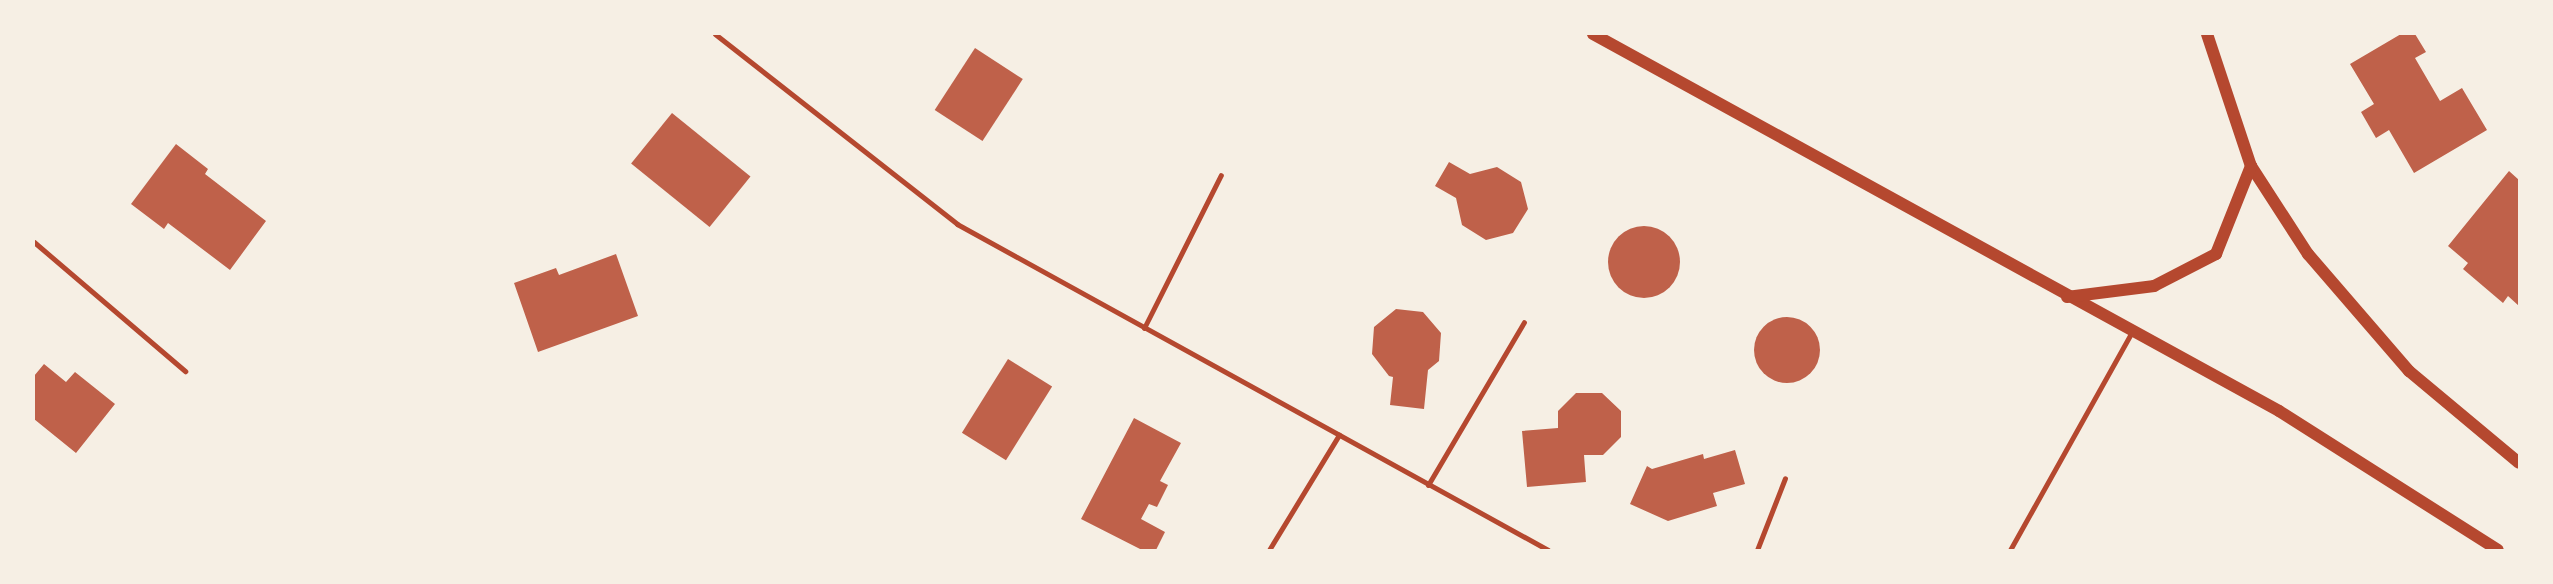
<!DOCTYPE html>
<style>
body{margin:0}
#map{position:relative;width:2553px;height:584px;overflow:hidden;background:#f6efe4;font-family:Ubuntu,sans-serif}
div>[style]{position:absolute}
.building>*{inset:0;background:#bf614a;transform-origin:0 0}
.round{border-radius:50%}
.minor>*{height:5px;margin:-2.5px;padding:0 2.5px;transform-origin:2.5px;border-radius:2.5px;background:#b5482f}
.primary>*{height:12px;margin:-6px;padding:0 6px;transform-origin:6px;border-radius:6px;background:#b5482f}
span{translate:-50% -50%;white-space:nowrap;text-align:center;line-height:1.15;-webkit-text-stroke:4px #f6efe4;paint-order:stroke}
.frame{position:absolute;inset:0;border:35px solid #f6efe4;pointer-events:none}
</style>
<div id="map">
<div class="building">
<div style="clip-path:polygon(2401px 34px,2415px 34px,2426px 52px,2415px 58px,2440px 101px,2462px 88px,2487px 130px,2414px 173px,2389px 130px,2376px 138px,2361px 112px,2374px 104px,2350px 64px)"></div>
<div style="left:975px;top:48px;width:57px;height:74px;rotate:33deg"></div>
<div style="left:672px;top:113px;width:101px;height:65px;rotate:39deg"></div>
<div style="clip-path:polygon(176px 144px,208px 169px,205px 174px,266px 221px,230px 270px,168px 223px,164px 229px,131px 204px)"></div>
<div style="clip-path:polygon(1449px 162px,1470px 174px,1497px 167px,1521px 182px,1528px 209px,1513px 233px,1486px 240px,1462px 225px,1456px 198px,1435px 186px)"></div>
<div style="clip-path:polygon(2509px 171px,2519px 180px,2519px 306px,2508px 296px,2503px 303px,2463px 269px,2468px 263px,2448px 246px)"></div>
<div class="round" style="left:1608px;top:226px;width:72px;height:72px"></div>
<div style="clip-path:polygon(616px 254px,638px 316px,538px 352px,514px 283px,556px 268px,559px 275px)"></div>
<div style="clip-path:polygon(1396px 309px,1423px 312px,1441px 333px,1439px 361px,1428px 370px,1424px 409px,1390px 405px,1393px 377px,1389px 376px,1372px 354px,1374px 327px)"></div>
<div class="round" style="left:1754px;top:317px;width:66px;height:66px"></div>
<div style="left:1008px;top:359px;width:52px;height:87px;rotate:32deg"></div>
<div style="clip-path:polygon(44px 364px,66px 382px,75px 372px,115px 404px,76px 453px,34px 419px,34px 376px)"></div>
<div style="clip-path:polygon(1576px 393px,1602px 393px,1621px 411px,1621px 437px,1603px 455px,1584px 455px,1586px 482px,1527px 487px,1522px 431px,1558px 428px,1558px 411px)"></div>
<div style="clip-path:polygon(1134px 418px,1181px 443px,1160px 481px,1168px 485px,1157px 507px,1149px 504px,1141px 519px,1165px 532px,1156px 550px,1142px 550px,1081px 519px)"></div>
<div style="clip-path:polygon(1735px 450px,1745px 484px,1713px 493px,1717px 506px,1668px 521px,1630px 504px,1647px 466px,1652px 469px,1703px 454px,1704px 459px)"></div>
</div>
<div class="minor">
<div style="left:715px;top:34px;width:308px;rotate:38.1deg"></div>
<div style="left:957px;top:224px;width:675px;rotate:28.88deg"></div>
<div style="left:34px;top:242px;width:199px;rotate:40.5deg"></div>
<div style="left:1144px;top:328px;width:171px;rotate:-63.3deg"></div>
<div style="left:1428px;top:485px;width:189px;rotate:-59.5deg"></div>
<div style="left:1269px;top:550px;width:135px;rotate:-58.7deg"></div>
<div style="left:1757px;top:550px;width:77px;rotate:-68.7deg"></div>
<div style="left:2010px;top:550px;width:250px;rotate:-60.8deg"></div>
</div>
<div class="primary">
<div style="left:1593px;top:34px;width:783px;rotate:28.79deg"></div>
<div style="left:2279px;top:411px;width:259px;rotate:32.4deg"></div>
<div style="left:2207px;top:34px;width:139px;rotate:71.6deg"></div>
<div style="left:2251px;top:166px;width:105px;rotate:57.1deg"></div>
<div style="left:2308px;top:254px;width:155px;rotate:49.2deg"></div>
<div style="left:2409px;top:371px;width:143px;rotate:39.9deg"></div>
<div style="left:2067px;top:297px;width:88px;rotate:-7.2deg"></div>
<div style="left:2154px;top:286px;width:70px;rotate:-27.3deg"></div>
<div style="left:2216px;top:254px;width:95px;rotate:-68.3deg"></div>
</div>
<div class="frame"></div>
</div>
